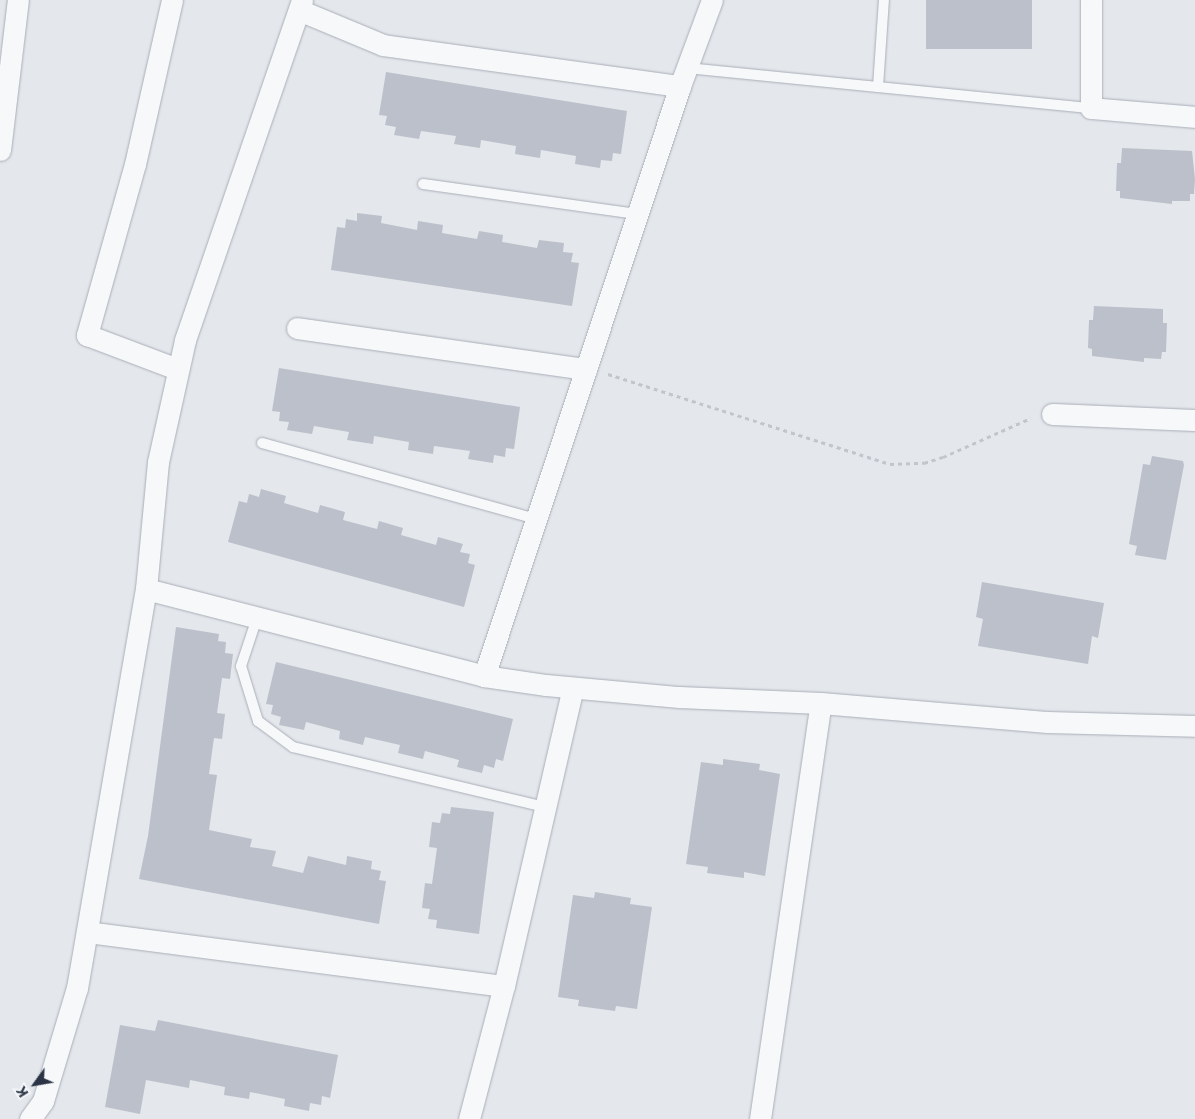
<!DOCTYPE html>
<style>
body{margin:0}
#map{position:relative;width:1195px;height:1119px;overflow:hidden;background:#e4e7ec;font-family:"IBM Plex Sans",sans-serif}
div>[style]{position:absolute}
.building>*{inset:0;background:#bbc0ca;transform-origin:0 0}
.path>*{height:3px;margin-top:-1.5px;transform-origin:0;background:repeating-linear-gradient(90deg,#c2c5cb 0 4px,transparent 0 8px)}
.roads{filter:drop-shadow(0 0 1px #a9aeb7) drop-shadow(0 0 1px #a9aeb7)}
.lane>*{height:10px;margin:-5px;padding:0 5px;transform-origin:5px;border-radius:5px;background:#f7f8fa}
.street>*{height:21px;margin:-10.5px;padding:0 10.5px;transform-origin:10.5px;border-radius:10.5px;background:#f7f8fa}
span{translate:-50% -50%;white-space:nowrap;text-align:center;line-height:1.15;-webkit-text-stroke:4px #f4f6f9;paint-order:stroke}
.north{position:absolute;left:10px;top:1059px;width:50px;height:50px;-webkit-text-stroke:4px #f4f6f9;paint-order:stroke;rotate:238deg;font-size:14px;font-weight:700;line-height:20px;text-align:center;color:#2b3445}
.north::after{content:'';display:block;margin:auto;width:18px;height:22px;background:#2b3445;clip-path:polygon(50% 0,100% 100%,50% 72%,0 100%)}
</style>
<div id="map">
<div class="building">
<div style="left:926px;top:0;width:106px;height:49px"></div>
<div style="clip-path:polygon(386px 72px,627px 111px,621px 154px,613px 153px,612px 161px,601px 160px,600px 168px,575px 164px,576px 156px,541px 150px,540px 158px,515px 154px,516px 146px,481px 140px,480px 148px,454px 144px,456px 136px,421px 131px,419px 139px,394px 135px,396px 127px,385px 125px,387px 116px,379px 115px)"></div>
<div style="clip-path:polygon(1122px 148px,1192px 151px,1195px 179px,1194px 194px,1190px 194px,1190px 201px,1172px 201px,1172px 204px,1120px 198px,1120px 191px,1116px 191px,1117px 163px,1121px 163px)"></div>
<div style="clip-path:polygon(357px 213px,382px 216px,381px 223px,417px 230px,418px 221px,443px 225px,442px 233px,477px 239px,479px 231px,503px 235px,502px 242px,537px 248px,539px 240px,564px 243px,563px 252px,573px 253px,571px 262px,579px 263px,572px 306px,331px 270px,337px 227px,345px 228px,346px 219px,357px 221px)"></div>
<div style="clip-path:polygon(1094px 306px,1163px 309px,1163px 323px,1167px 323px,1166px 352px,1162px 352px,1161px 359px,1144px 358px,1144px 362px,1092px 356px,1092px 349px,1088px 348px,1089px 320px,1093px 320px)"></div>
<div style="clip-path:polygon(279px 368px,520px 407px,514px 449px,506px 448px,505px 457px,494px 455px,493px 463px,468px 459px,470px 451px,434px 446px,433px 454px,408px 450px,409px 442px,374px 436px,373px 444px,347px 440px,349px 432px,314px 426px,312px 434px,287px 430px,289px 422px,279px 421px,280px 412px,272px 411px)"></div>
<div style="clip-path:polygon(1152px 456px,1183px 461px,1184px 465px,1166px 560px,1135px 555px,1137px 546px,1129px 544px,1143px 464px,1150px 465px)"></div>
<div style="clip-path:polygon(261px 489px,286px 496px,284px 503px,318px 513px,320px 505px,345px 512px,343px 520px,377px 529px,379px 521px,403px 528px,401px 535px,436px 545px,438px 537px,463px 544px,460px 552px,470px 554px,468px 563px,475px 565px,464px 607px,228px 542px,239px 501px,247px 503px,249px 494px,259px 497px)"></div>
<div style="clip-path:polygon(982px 582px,1104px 603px,1098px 638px,1092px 636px,1088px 664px,978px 646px,983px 619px,976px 617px)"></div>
<div style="clip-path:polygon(176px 627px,219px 634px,218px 641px,226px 642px,225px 653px,233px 654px,230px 679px,222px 678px,217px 713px,225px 714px,222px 739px,214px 738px,209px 774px,217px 775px,209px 830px,252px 839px,250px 847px,276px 851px,272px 866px,303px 873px,308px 856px,346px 865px,347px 856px,372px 861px,371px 869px,381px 871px,379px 880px,386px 881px,379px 924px,139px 879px,148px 836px)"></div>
<div style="clip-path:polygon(276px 662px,513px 719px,503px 761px,496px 759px,494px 768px,484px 765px,482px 773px,457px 767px,459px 760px,425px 751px,423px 759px,398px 753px,400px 745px,365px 737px,363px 745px,339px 739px,340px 731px,306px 722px,304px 730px,279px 725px,281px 717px,271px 714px,273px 705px,266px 704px)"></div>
<div style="clip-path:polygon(723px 759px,760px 764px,759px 770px,780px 774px,765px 876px,744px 872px,744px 878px,707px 873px,708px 867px,686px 864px,701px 762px,723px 765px)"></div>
<div style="clip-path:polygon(451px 807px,494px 812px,479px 934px,436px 928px,437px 920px,428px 919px,430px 909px,422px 908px,425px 883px,432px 884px,437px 848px,429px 847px,432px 822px,440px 823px,442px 813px,450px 814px)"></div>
<div style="clip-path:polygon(595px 892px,631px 898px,630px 904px,652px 907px,637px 1009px,616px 1006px,615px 1011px,578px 1006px,579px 1000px,558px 997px,573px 895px,594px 898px)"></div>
<div style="clip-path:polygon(158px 1020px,338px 1055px,330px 1098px,322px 1096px,321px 1105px,310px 1103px,309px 1111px,284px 1106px,285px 1099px,250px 1092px,249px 1099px,224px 1095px,225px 1087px,190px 1080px,189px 1088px,146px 1080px,140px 1114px,105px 1107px,120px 1025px,155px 1031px)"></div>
</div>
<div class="path">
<div style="left:608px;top:374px;width:296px;rotate:17.7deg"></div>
<div style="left:890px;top:464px;width:34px;rotate:-2deg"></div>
<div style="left:924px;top:463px;width:20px;rotate:-18deg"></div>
<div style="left:943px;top:457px;width:96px;rotate:-23.9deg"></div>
</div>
<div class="roads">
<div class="lane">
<div style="left:687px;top:68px;width:406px;rotate:5.7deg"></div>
<div style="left:878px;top:87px;width:87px;rotate:-86.1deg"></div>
<div style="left:423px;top:184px;width:216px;rotate:8deg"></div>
<div style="left:262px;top:443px;width:284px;rotate:15.5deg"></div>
<div style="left:257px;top:618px;width:51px;rotate:108.4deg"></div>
<div style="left:241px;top:666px;width:58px;rotate:72.8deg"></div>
<div style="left:258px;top:721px;width:44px;rotate:36.6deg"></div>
<div style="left:293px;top:747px;width:250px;rotate:13.4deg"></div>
</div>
<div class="street">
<div style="left:172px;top:0;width:168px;rotate:102.7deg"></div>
<div style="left:135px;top:164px;width:178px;rotate:105.7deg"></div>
<div style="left:87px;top:335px;width:96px;rotate:20.7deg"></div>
<div style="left:1091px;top:0;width:108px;rotate:90deg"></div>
<div style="left:1091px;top:108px;width:104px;rotate:4.9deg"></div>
<div style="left:299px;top:10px;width:91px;rotate:22.6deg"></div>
<div style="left:383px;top:45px;width:300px;rotate:7.9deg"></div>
<div style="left:0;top:150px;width:151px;rotate:-83.2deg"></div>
<div style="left:297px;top:328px;width:292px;rotate:8.1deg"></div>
<div style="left:1052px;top:414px;width:143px;rotate:2.4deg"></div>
<div style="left:146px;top:589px;width:128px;rotate:-84.6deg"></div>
<div style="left:158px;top:462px;width:125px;rotate:-77.5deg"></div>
<div style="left:185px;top:340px;width:360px;rotate:-71deg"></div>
<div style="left:484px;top:676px;width:622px;rotate:-71.62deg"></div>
<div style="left:680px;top:86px;width:92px;rotate:-69.6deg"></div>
<div style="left:87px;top:932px;width:420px;rotate:7.4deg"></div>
<div style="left:30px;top:1119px;width:22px;rotate:-54deg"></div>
<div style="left:43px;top:1101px;width:118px;rotate:-73.3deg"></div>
<div style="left:77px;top:988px;width:405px;rotate:-80.2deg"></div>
<div style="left:146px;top:589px;width:349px;rotate:14.4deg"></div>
<div style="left:484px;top:676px;width:63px;rotate:8.3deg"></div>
<div style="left:546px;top:685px;width:134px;rotate:5.2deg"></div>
<div style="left:679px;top:697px;width:142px;rotate:2.4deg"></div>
<div style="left:821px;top:703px;width:227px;rotate:4.8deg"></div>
<div style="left:1047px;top:722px;width:148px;rotate:1.5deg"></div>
<div style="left:469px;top:1119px;width:138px;rotate:-75.3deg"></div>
<div style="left:504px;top:986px;width:306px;rotate:-77deg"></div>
<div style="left:760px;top:1119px;width:420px;rotate:-81.7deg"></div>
</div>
</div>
<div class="north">K</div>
</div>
